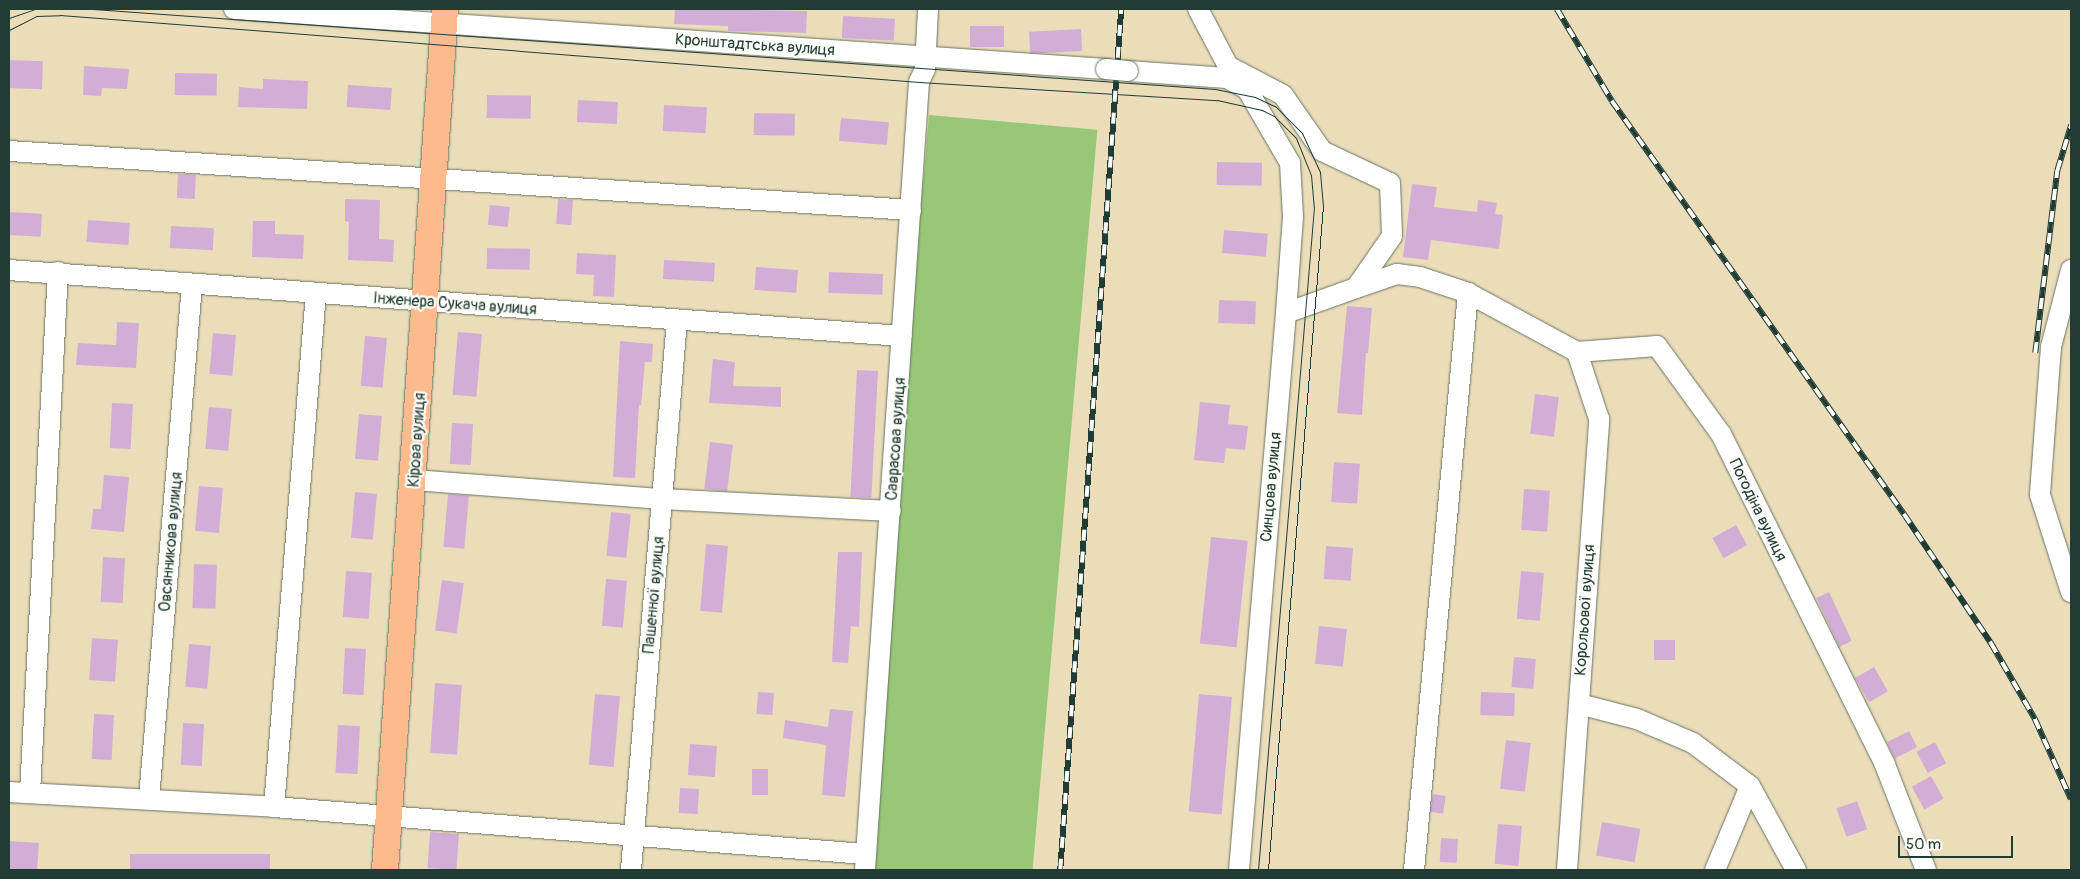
<!DOCTYPE html>
<meta charset="utf-8">
<style>
body{margin:0}
#map{position:relative;width:2080px;height:879px;overflow:hidden;background:#ecddba;font-family:Pangolin,sans-serif}
div>[style]{position:absolute}
.green>*{inset:0;background:#98c877;transform-origin:0 0}
.building>*{inset:0;background:#d2aed7;transform-origin:0 0}
.roads{filter:drop-shadow(0 0 1px #677563) drop-shadow(0 0 1px #677563)}
.minor>*{height:20px;margin:-10px;padding:0 10px;transform-origin:10px;border-radius:10px;background:#fff}
.major>*{height:26px;margin:-13px;padding:0 13px;transform-origin:13px;border-radius:13px;background:#fcba8d}
.tram>*{height:1px;margin:-0.5px;padding:0 0.5px;transform-origin:0.5px;border-radius:0.5px;background:#1f3d34}
.rail>*{height:5.5px;margin-top:-2.75px;transform-origin:0;background:repeating-linear-gradient(90deg,#fdfcf7 0 11px,#1f3d34 0 22px);box-sizing:border-box;border-block:1px solid #1f3d34}
.bridges{filter:drop-shadow(0 0 1px #677563) drop-shadow(0 0 1px #677563)}
.minor-bridge>*{height:20px;margin:-10px;padding:0 10px;transform-origin:10px;border-radius:10px;background:#fff}
span{translate:-50% -50%;white-space:nowrap;text-align:center;line-height:1.15;-webkit-text-stroke:4.5px #fdfcf7;paint-order:stroke}
.street-label{font-size:16px;color:#1f3d34}
.frame{position:absolute;inset:0;border:10px solid #1f3d34;pointer-events:none}
.scale{position:absolute;left:1898px;top:836px;width:115px;height:22px;box-sizing:border-box;border:2px solid #1f3d34;border-top:0;padding-left:6px;font-size:15px;line-height:18px;white-space:nowrap;color:#1f3d34;-webkit-text-stroke:4px #fdfcf7;paint-order:stroke}
</style>
<div id="map">
<div class="green">
<div style="left:929px;top:115px;width:169px;height:756px;rotate:5deg"></div>
</div>
<div class="building">
<div style="clip-path:polygon(675px 9px,807px 11px,806px 33px,728px 31px,728px 26px,674px 24px)"></div>
<div style="left:843px;top:16px;width:52px;height:22px;rotate:3deg"></div>
<div style="left:970px;top:26px;width:34px;height:21px"></div>
<div style="left:1081px;top:29px;width:22px;height:52px;rotate:87deg"></div>
<div style="left:9px;top:60px;width:34px;height:28px;rotate:2deg"></div>
<div style="clip-path:polygon(84px 66px,129px 69px,127px 89px,102px 88px,101px 96px,83px 95px)"></div>
<div style="left:175px;top:73px;width:42px;height:22px;rotate:1deg"></div>
<div style="clip-path:polygon(263px 79px,308px 81px,307px 109px,238px 107px,239px 87px,263px 89px)"></div>
<div style="left:348px;top:85px;width:44px;height:22px;rotate:4deg"></div>
<div style="left:487px;top:95px;width:44px;height:23px;rotate:1deg"></div>
<div style="left:578px;top:100px;width:40px;height:22px;rotate:3deg"></div>
<div style="left:664px;top:105px;width:43px;height:26px;rotate:3deg"></div>
<div style="left:754px;top:113px;width:41px;height:22px;rotate:1deg"></div>
<div style="left:841px;top:118px;width:48px;height:23px;rotate:5deg"></div>
<div style="left:1217px;top:162px;width:45px;height:23px;rotate:1deg"></div>
<div style="left:178px;top:174px;width:18px;height:24px;rotate:3deg"></div>
<div style="clip-path:polygon(1412px 184px,1437px 187px,1434px 207px,1477px 212px,1478px 200px,1497px 203px,1495px 214px,1503px 215px,1499px 249px,1431px 240px,1428px 260px,1403px 257px)"></div>
<div style="clip-path:polygon(345px 199px,380px 200px,379px 239px,394px 240px,393px 262px,348px 260px,349px 222px,345px 221px)"></div>
<div style="left:558px;top:199px;width:15px;height:25px;rotate:4deg"></div>
<div style="left:490px;top:205px;width:20px;height:20px;rotate:6deg"></div>
<div style="left:9px;top:212px;width:33px;height:23px;rotate:3deg"></div>
<div style="left:88px;top:220px;width:42px;height:22px;rotate:4deg"></div>
<div style="clip-path:polygon(253px 221px,275px 221px,275px 234px,304px 235px,303px 259px,252px 257px)"></div>
<div style="left:171px;top:226px;width:43px;height:22px;rotate:3deg"></div>
<div style="left:1224px;top:230px;width:44px;height:23px;rotate:5deg"></div>
<div style="left:487px;top:248px;width:43px;height:21px;rotate:1deg"></div>
<div style="clip-path:polygon(577px 253px,616px 255px,614px 297px,593px 296px,594px 275px,576px 274px)"></div>
<div style="left:664px;top:260px;width:51px;height:19px;rotate:3deg"></div>
<div style="left:756px;top:267px;width:42px;height:23px;rotate:4deg"></div>
<div style="left:829px;top:272px;width:54px;height:21px;rotate:2deg"></div>
<div style="left:1219px;top:300px;width:37px;height:23px;rotate:2deg"></div>
<div style="clip-path:polygon(1347px 306px,1372px 308px,1368px 353px,1366px 353px,1362px 415px,1337px 413px)"></div>
<div style="clip-path:polygon(117px 322px,139px 323px,136px 368px,76px 365px,78px 343px,116px 345px)"></div>
<div style="left:458px;top:332px;width:24px;height:63px;rotate:5deg"></div>
<div style="left:213px;top:333px;width:23px;height:41px;rotate:5deg"></div>
<div style="left:365px;top:336px;width:22px;height:50px;rotate:5deg"></div>
<div style="clip-path:polygon(620px 341px,653px 344px,652px 362px,645px 362px,641px 405px,639px 405px,635px 478px,613px 477px)"></div>
<div style="clip-path:polygon(713px 359px,735px 362px,733px 386px,781px 387px,781px 407px,709px 403px)"></div>
<div style="left:857px;top:370px;width:21px;height:127px;rotate:3deg"></div>
<div style="left:1535px;top:394px;width:24px;height:40px;rotate:7deg"></div>
<div style="clip-path:polygon(1200px 402px,1230px 405px,1228px 424px,1248px 426px,1245px 450px,1226px 448px,1224px 463px,1194px 460px)"></div>
<div style="left:112px;top:403px;width:21px;height:45px;rotate:3deg"></div>
<div style="left:209px;top:407px;width:23px;height:42px;rotate:5deg"></div>
<div style="left:359px;top:414px;width:23px;height:45px;rotate:5deg"></div>
<div style="left:452px;top:423px;width:21px;height:41px;rotate:3deg"></div>
<div style="left:710px;top:442px;width:23px;height:47px;rotate:7deg"></div>
<div style="left:1334px;top:462px;width:26px;height:40px;rotate:4deg"></div>
<div style="clip-path:polygon(104px 475px,129px 477px,124px 532px,91px 529px,93px 509px,101px 509px)"></div>
<div style="left:199px;top:486px;width:24px;height:45px;rotate:5deg"></div>
<div style="left:1524px;top:489px;width:26px;height:41px;rotate:4deg"></div>
<div style="left:355px;top:492px;width:22px;height:46px;rotate:5deg"></div>
<div style="left:448px;top:494px;width:21px;height:53px;rotate:5deg"></div>
<div style="left:611px;top:512px;width:20px;height:44px;rotate:6deg"></div>
<div style="left:1736px;top:525px;width:23px;height:27px;rotate:61deg"></div>
<div style="left:1211px;top:537px;width:37px;height:107px;rotate:6deg"></div>
<div style="left:706px;top:544px;width:22px;height:67px;rotate:5deg"></div>
<div style="left:1326px;top:546px;width:27px;height:33px;rotate:4deg"></div>
<div style="clip-path:polygon(838px 552px,862px 552px,859px 627px,851px 626px,848px 663px,832px 662px)"></div>
<div style="left:103px;top:557px;width:22px;height:45px;rotate:3deg"></div>
<div style="left:194px;top:564px;width:23px;height:44px;rotate:2deg"></div>
<div style="left:346px;top:571px;width:26px;height:46px;rotate:4deg"></div>
<div style="left:1521px;top:571px;width:23px;height:48px;rotate:5deg"></div>
<div style="left:606px;top:579px;width:21px;height:47px;rotate:5deg"></div>
<div style="left:442px;top:580px;width:22px;height:51px;rotate:8deg"></div>
<div style="left:1829px;top:592px;width:54px;height:14px;rotate:65deg"></div>
<div style="left:1319px;top:626px;width:28px;height:38px;rotate:6deg"></div>
<div style="left:92px;top:638px;width:26px;height:42px;rotate:4deg"></div>
<div style="left:1654px;top:640px;width:21px;height:20px"></div>
<div style="left:189px;top:644px;width:22px;height:43px;rotate:5deg"></div>
<div style="left:345px;top:648px;width:21px;height:46px;rotate:3deg"></div>
<div style="left:1514px;top:657px;width:22px;height:30px;rotate:5deg"></div>
<div style="left:1874px;top:667px;width:28px;height:22px;rotate:60deg"></div>
<div style="left:435px;top:683px;width:27px;height:70px;rotate:4deg"></div>
<div style="left:758px;top:692px;width:16px;height:22px;rotate:4deg"></div>
<div style="left:1481px;top:692px;width:34px;height:23px;rotate:2deg"></div>
<div style="left:595px;top:694px;width:25px;height:71px;rotate:5deg"></div>
<div style="left:1199px;top:694px;width:33px;height:118px;rotate:5deg"></div>
<div style="clip-path:polygon(830px 709px,853px 711px,845px 797px,822px 795px,826px 745px,783px 738px,785px 720px,828px 727px)"></div>
<div style="left:94px;top:714px;width:20px;height:45px;rotate:3deg"></div>
<div style="left:183px;top:723px;width:21px;height:42px;rotate:3deg"></div>
<div style="left:338px;top:725px;width:22px;height:48px;rotate:3deg"></div>
<div style="left:1909px;top:731px;width:18px;height:25px;rotate:63deg"></div>
<div style="left:1506px;top:740px;width:25px;height:49px;rotate:7deg"></div>
<div style="left:1935px;top:742px;width:24px;height:21px;rotate:62deg"></div>
<div style="left:717px;top:746px;width:31px;height:27px;rotate:94deg"></div>
<div style="left:752px;top:769px;width:16px;height:26px"></div>
<div style="left:1931px;top:776px;width:26px;height:22px;rotate:61deg"></div>
<div style="left:680px;top:788px;width:19px;height:25px;rotate:3deg"></div>
<div style="left:1433px;top:794px;width:13px;height:18px;rotate:9deg"></div>
<div style="left:1857px;top:801px;width:30px;height:22px;rotate:70deg"></div>
<div style="left:1602px;top:822px;width:39px;height:34px;rotate:10deg"></div>
<div style="left:1498px;top:824px;width:24px;height:40px;rotate:5deg"></div>
<div style="left:430px;top:832px;width:29px;height:36px;rotate:4deg"></div>
<div style="left:1441px;top:838px;width:17px;height:24px;rotate:3deg"></div>
<div style="left:9px;top:841px;width:30px;height:29px;rotate:4deg"></div>
<div style="left:270px;top:854px;width:16px;height:140px;rotate:90deg"></div>
</div>
<div class="roads">
<div class="minor">
<div style="left:234px;top:9px;width:874px;rotate:3.94deg"></div>
<div style="left:1198px;top:9px;width:64px;rotate:62.2deg"></div>
<div style="left:1228px;top:66px;width:62px;rotate:27.8deg"></div>
<div style="left:1283px;top:95px;width:68px;rotate:55.1deg"></div>
<div style="left:1322px;top:151px;width:75px;rotate:25.2deg"></div>
<div style="left:1390px;top:183px;width:53px;rotate:87.8deg"></div>
<div style="left:1392px;top:236px;width:63px;rotate:124.7deg"></div>
<div style="left:1356px;top:288px;width:74px;rotate:160.3deg"></div>
<div style="left:1128px;top:71px;width:99px;rotate:4deg"></div>
<div style="left:1227px;top:78px;width:23px;rotate:29deg"></div>
<div style="left:1247px;top:89px;width:86px;rotate:59.8deg"></div>
<div style="left:1290px;top:163px;width:54px;rotate:86.8deg"></div>
<div style="left:1293px;top:217px;width:96px;rotate:94.2deg"></div>
<div style="left:1286px;top:313px;width:559px;rotate:94.82deg"></div>
<div style="left:9px;top:151px;width:904px;rotate:3.74deg"></div>
<div style="left:9px;top:270px;width:895px;rotate:4.23deg"></div>
<div style="left:2071px;top:270px;width:80px;rotate:104.6deg"></div>
<div style="left:2051px;top:347px;width:148px;rotate:94.3deg"></div>
<div style="left:2040px;top:495px;width:102px;rotate:72.3deg"></div>
<div style="left:1356px;top:288px;width:43px;rotate:-18.9deg"></div>
<div style="left:1397px;top:274px;width:23px;rotate:7deg"></div>
<div style="left:1420px;top:277px;width:51px;rotate:18.4deg"></div>
<div style="left:1468px;top:293px;width:124px;rotate:28.4deg"></div>
<div style="left:1577px;top:352px;width:80px;rotate:-4.3deg"></div>
<div style="left:1657px;top:346px;width:109px;rotate:54deg"></div>
<div style="left:1721px;top:434px;width:369px;rotate:63.6deg"></div>
<div style="left:1885px;top:765px;width:113px;rotate:68.7deg"></div>
<div style="left:414px;top:480px;width:249px;rotate:4.4deg"></div>
<div style="left:662px;top:499px;width:229px;rotate:3deg"></div>
<div style="left:1579px;top:704px;width:60px;rotate:14.5deg"></div>
<div style="left:1637px;top:719px;width:61px;rotate:23.2deg"></div>
<div style="left:1693px;top:743px;width:71px;rotate:37deg"></div>
<div style="left:1750px;top:786px;width:96px;rotate:61.3deg"></div>
<div style="left:9px;top:792px;width:265px;rotate:3.2deg"></div>
<div style="left:274px;top:807px;width:593px;rotate:4.55deg"></div>
<div style="left:30px;top:792px;width:521px;rotate:-86.92deg"></div>
<div style="left:149px;top:799px;width:516px;rotate:-85.22deg"></div>
<div style="left:274px;top:807px;width:516px;rotate:-85.33deg"></div>
<div style="left:631px;top:870px;width:552px;rotate:-85.22deg"></div>
<div style="left:865px;top:870px;width:790px;rotate:-86.08deg"></div>
<div style="left:919px;top:82px;width:14px;rotate:-65deg"></div>
<div style="left:925px;top:69px;width:60px;rotate:-87.1deg"></div>
<div style="left:1414px;top:870px;width:580px;rotate:-84.65deg"></div>
<div style="left:1567px;top:870px;width:452px;rotate:-85.9deg"></div>
<div style="left:1599px;top:419px;width:71px;rotate:-108.2deg"></div>
<div style="left:1715px;top:870px;width:91px;rotate:-67.4deg"></div>
</div>
<div class="major">
<div style="left:385px;top:870px;width:863px;rotate:-86.01deg"></div>
</div>
</div>
<div class="tram">
<div style="left:93px;top:9px;width:1125px;rotate:4.08deg"></div>
<div style="left:1215px;top:89px;width:41px;rotate:11.3deg"></div>
<div style="left:1255px;top:97px;width:23px;rotate:25deg"></div>
<div style="left:1276px;top:107px;width:37px;rotate:45deg"></div>
<div style="left:1302px;top:133px;width:43px;rotate:65.2deg"></div>
<div style="left:1320px;top:172px;width:34px;rotate:85deg"></div>
<div style="left:1323px;top:206px;width:666px;rotate:94.74deg"></div>
<div style="left:9px;top:18px;width:28px;rotate:-19deg"></div>
<div style="left:9px;top:30px;width:30px;rotate:-27deg"></div>
<div style="left:36px;top:16px;width:24px;rotate:-2deg"></div>
<div style="left:60px;top:15px;width:862px;rotate:4.46deg"></div>
<div style="left:919px;top:82px;width:299px;rotate:3.5deg"></div>
<div style="left:1217px;top:100px;width:46px;rotate:12.5deg"></div>
<div style="left:1262px;top:110px;width:13px;rotate:27deg"></div>
<div style="left:1274px;top:116px;width:31px;rotate:45deg"></div>
<div style="left:1296px;top:138px;width:40px;rotate:68deg"></div>
<div style="left:1311px;top:175px;width:32px;rotate:85deg"></div>
<div style="left:1314px;top:207px;width:665px;rotate:94.83deg"></div>
</div>
<div class="rail">
<div style="left:1557px;top:9px;width:107px;rotate:59.1deg"></div>
<div style="left:1612px;top:101px;width:506px;rotate:54.74deg"></div>
<div style="left:1904px;top:514px;width:156px;rotate:56deg"></div>
<div style="left:1991px;top:643px;width:88px;rotate:59.9deg"></div>
<div style="left:2035px;top:719px;width:88px;rotate:65.8deg"></div>
<div style="left:2035px;top:353px;width:183px;rotate:-83.1deg"></div>
<div style="left:2057px;top:171px;width:48px;rotate:-73.1deg"></div>
<div style="left:1060px;top:870px;width:863px;rotate:-85.95deg"></div>
</div>
<div class="bridges">
<div class="minor-bridge">
<div style="left:1106px;top:69px;width:22px;rotate:5deg"></div>
</div>
</div>
<div class="street-label">
<span style="left:755px;top:45px;rotate:4deg">Кронштадтська вулиця</span>
<span style="left:455px;top:304px;rotate:4deg">Інженера Сукача вулиця</span>
<span style="left:896px;top:439px;rotate:-86deg">Саврасова вулиця</span>
<span style="left:417px;top:440px;rotate:-86deg">Кірова вулиця</span>
<span style="left:1271px;top:487px;rotate:-85deg">Синцова вулиця</span>
<span style="left:1758px;top:510px;rotate:64deg">Погодіна вулиця</span>
<span style="left:171px;top:542px;rotate:-85deg">Овсянникова вулиця</span>
<span style="left:654px;top:595px;rotate:-85deg">Пашенної вулиця</span>
<span style="left:1585px;top:610px;rotate:-86deg">Корольової вулиця</span>
</div>
<div class="frame"></div>
<div class="scale">50 m</div>
</div>
